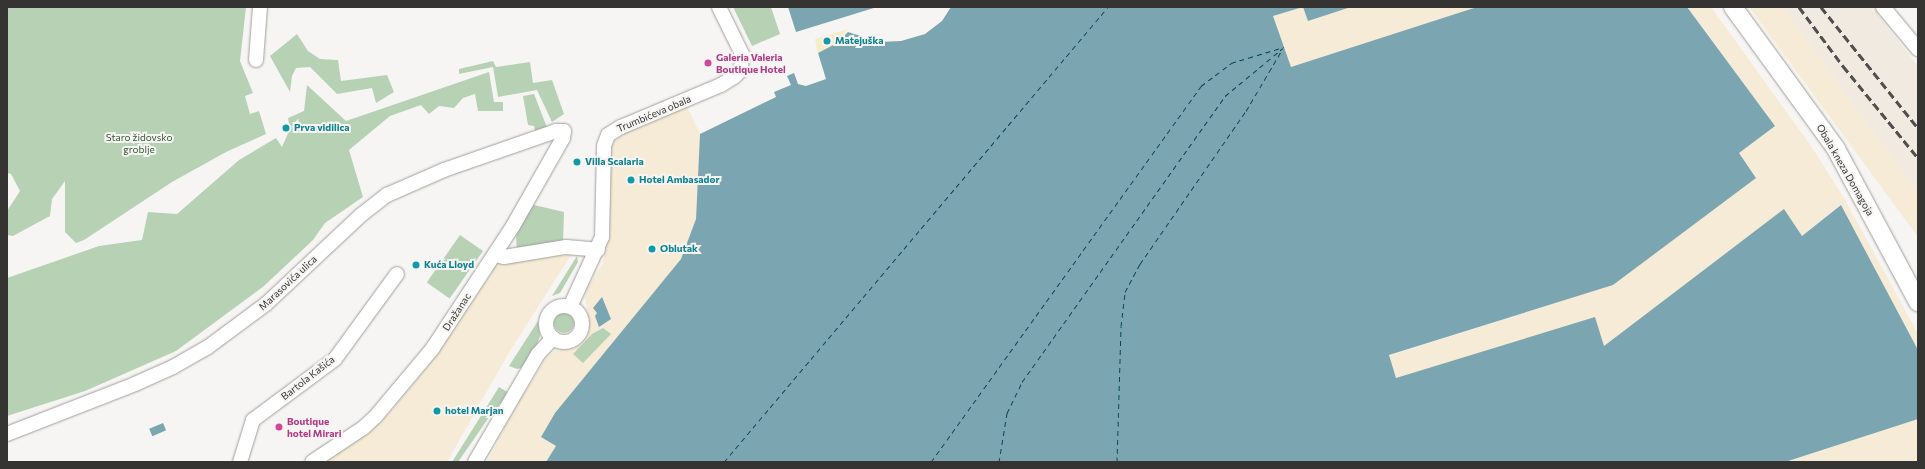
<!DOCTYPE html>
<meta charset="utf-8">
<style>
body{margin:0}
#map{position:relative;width:1925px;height:469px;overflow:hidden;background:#f7f5f3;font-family:Commissioner,sans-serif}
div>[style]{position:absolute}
.commercial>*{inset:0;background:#f5ebd6}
.built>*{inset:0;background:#f0eae1}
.green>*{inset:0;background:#b7d1b5;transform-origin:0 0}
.round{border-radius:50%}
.sand>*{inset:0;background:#f6ecc7}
.water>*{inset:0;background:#7ba6b1;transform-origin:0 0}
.ferry>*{height:1px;margin-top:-0.5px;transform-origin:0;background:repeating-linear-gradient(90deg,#064855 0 5px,transparent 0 9px)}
.roads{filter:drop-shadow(0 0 1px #a09e9c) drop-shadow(0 0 1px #a09e9c)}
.minor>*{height:14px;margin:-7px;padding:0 7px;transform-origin:7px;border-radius:7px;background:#fff}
.minor>.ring{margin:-7px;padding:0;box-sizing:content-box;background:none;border:14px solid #fff;border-radius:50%}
.major>*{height:18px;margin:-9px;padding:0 9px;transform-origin:9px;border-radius:9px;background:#fff}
.rail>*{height:3px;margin-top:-1.5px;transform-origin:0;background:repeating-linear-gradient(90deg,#504f4e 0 8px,transparent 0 12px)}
.dots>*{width:11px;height:11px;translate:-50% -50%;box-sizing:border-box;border:2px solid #f7f5f3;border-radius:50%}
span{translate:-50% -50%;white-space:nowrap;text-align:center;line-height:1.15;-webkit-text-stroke:4px #f7f5f3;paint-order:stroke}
.culture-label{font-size:10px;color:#0d838f;font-weight:700}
.left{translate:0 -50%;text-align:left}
.hotel-label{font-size:10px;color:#b23c85;font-weight:700}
.street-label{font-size:10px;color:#353433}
.park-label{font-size:10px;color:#345b32}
.frame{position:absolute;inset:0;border:8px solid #353433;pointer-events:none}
</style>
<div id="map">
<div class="commercial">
<div style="clip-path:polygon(1303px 7px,1308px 21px,1351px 7px,1477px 7px,1290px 68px,1273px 16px)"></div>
<div style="clip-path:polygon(1687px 7px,1711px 7px,1811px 146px,1844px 198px,1918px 334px,1918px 350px,1840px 205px,1802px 236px,1783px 210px,1604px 346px,1595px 318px,1396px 379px,1388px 356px,1613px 285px,1756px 177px,1739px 153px,1774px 126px)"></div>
<div style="clip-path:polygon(1749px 7px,1782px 7px,1918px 192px,1918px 237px)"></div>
<div style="clip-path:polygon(687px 106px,700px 134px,696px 219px,681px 259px,555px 413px,541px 437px,556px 446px,546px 462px,487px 462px,524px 390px,526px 391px,547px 357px,553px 352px,578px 344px,587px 333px,590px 324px,585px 298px,587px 289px,603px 263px,606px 239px,611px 145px,623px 134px)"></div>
<div style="clip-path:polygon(563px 251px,571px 255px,508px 354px,447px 462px,320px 462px,371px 431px,393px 409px,435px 357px,498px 263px)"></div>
<div style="clip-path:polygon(1918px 419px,1918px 462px,1785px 462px,1785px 460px)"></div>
</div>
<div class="built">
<div style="clip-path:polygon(1782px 7px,1876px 7px,1879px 12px,1878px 15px,1918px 66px,1918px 192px)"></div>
</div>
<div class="green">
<div style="clip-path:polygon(7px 7px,246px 7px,240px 61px,253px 93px,245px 96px,250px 114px,259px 111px,266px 134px,226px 152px,172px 182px,84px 240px,76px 243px,65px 232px,65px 181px,52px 199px,50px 216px,13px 236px,7px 235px,7px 211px,20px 191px,11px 174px,7px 173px)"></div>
<div style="clip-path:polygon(733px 7px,771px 7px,780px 34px,752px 46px)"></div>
<div style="clip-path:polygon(297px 34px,308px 51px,320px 59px,338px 60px,341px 81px,387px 75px,394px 92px,376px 103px,372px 88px,337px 94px,310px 67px,296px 68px,292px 76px,290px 92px,270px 56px)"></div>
<div style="clip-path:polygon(493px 61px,496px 67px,530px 62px,533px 83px,552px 80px,564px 114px,552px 122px,537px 90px,498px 97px,493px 67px,459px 74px,459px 69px)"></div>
<div style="clip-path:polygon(489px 72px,494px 102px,503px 102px,503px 111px,478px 111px,475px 94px,463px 98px,454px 108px,439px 106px,429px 114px,421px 105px,390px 116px,349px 150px,363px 197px,325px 223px,313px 240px,264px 286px,176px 351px,85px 391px,7px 416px,7px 278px,99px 246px,142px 240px,148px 212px,177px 214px,239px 160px,276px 138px,282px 147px,290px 129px,288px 118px,304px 111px,307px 85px,346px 121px)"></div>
<div style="clip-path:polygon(534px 94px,548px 130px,536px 136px,534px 126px,528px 125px,523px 96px)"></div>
<div style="clip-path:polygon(534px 205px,564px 212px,563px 243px,517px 251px,516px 237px,521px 221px)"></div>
<div style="left:460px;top:235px;width:28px;height:58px;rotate:35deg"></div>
<div style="clip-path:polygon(577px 256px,578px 262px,560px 293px,552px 296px)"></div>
<div class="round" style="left:554px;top:313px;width:20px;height:20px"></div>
<div style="clip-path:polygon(538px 321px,540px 336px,537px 345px,521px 368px,517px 369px,509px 366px)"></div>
<div style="clip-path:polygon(603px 328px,611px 334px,583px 363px,573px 354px,592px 334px)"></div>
<div style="clip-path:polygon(499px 387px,509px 393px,492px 413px,458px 462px,452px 462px)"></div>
</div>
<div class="sand">
<div style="clip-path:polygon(848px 29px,837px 43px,818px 53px,815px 39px)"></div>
</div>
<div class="water">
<div style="clip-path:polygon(788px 7px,877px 7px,796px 32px)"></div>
<div style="clip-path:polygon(951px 7px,1303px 7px,1273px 16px,1291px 67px,1477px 7px,1687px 7px,1775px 126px,1739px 153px,1756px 178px,1613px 285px,1389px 355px,1396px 378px,1595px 317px,1604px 346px,1784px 209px,1802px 236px,1841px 205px,1918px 350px,1918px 419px,1785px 462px,546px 462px,556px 446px,541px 437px,555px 413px,681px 259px,696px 219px,700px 134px,776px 97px,774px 92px,791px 85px,787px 76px,794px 73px,798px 84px,806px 86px,826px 79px,818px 53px,837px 43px,848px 32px,880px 42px,901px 41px,925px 34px,942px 21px)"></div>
<div style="clip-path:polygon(1303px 7px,1351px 7px,1308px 21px)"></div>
<div style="clip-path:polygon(602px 297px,611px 319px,599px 327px,595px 316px,597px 313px,593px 308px)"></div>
<div style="left:163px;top:423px;width:8px;height:15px;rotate:67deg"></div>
</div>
<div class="ferry">
<div style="left:724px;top:462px;width:595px;rotate:-49.84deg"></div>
<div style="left:931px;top:462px;width:463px;rotate:-54.3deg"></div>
<div style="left:1201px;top:86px;width:38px;rotate:-37deg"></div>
<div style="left:1231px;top:63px;width:55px;rotate:-16.8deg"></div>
<div style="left:999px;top:462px;width:50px;rotate:-80.7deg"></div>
<div style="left:1007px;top:413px;width:34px;rotate:-64deg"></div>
<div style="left:1022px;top:382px;width:351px;rotate:-54.6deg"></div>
<div style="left:1225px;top:96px;width:75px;rotate:-39.6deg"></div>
<div style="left:1117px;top:462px;width:136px;rotate:-88.3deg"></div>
<div style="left:1121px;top:326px;width:34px;rotate:-83deg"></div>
<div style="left:1125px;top:292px;width:32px;rotate:-62deg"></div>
<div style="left:1140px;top:264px;width:186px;rotate:-55.3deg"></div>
<div style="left:1246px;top:111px;width:71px;rotate:-59.5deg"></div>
</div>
<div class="roads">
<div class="minor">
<div style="left:1883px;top:7px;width:55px;rotate:50.2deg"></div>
<div style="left:256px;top:60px;width:53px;rotate:-85.7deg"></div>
<div style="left:495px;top:255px;width:9px;rotate:13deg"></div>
<div style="left:504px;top:257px;width:63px;rotate:-9.2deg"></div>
<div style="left:566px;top:247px;width:32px;rotate:5deg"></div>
<div class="ring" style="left:546px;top:306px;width:22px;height:22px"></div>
<div style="left:570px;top:307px;width:77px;rotate:-65.4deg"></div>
<div style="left:602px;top:237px;width:91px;rotate:-88.7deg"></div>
<div style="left:604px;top:146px;width:12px;rotate:-70deg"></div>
<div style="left:608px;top:135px;width:15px;rotate:-32deg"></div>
<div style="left:621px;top:127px;width:108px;rotate:-22.8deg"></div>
<div style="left:721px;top:85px;width:15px;rotate:-32deg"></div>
<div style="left:734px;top:77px;width:10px;rotate:-45deg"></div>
<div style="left:741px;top:70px;width:16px;rotate:-86deg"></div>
<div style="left:742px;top:54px;width:52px;rotate:-116.1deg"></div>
<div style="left:7px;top:434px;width:137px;rotate:-21.3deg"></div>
<div style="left:135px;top:384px;width:42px;rotate:-24.1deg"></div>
<div style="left:173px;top:367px;width:40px;rotate:-29.7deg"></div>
<div style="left:208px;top:347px;width:72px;rotate:-36.6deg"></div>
<div style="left:266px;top:304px;width:130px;rotate:-43.1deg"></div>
<div style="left:361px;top:215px;width:33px;rotate:-38deg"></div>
<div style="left:387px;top:195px;width:62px;rotate:-23.7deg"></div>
<div style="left:444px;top:170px;width:119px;rotate:-19.2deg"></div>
<div style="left:556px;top:131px;width:8px"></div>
<div style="left:564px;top:131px;width:7px;rotate:98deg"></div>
<div style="left:563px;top:138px;width:101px;rotate:119.6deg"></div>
<div style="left:513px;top:226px;width:146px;rotate:123.3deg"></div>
<div style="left:433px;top:348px;width:90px;rotate:130deg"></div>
<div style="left:375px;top:417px;width:16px;rotate:137deg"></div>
<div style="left:363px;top:428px;width:61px;rotate:146.3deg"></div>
<div style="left:240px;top:462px;width:44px;rotate:-72.8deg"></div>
<div style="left:253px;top:420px;width:102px;rotate:-36.6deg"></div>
<div style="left:335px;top:359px;width:105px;rotate:-53.9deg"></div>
<div style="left:475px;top:462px;width:125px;rotate:-59.7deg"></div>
<div style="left:538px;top:354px;width:22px;rotate:-47deg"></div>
</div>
<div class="major">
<div style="left:1733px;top:7px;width:175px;rotate:54deg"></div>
<div style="left:1836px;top:149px;width:174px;rotate:61.8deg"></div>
</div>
</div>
<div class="rail">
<div style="left:1799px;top:7px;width:74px;rotate:53.3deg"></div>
<div style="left:1843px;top:66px;width:119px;rotate:50.8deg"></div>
<div style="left:1821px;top:7px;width:155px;rotate:51.3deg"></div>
</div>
<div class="dots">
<div style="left:827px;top:41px;background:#0f9aa8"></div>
<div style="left:708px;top:63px;background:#d1479c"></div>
<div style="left:286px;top:128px;background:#0f9aa8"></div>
<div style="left:577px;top:162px;background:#0f9aa8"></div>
<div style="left:631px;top:180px;background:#0f9aa8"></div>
<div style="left:652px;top:249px;background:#0f9aa8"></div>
<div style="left:416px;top:265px;background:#0f9aa8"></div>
<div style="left:437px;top:411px;background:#0f9aa8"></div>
<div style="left:279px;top:427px;background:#d1479c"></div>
</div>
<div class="culture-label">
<span class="left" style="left:835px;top:41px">Matejuška</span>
<span class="left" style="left:294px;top:128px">Prva vidilica</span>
<span class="left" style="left:585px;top:162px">Villa Scalaria</span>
<span class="left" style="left:639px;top:180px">Hotel Ambasador</span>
<span class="left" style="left:660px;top:249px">Oblutak</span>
<span class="left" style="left:424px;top:265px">Kuća Lloyd</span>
<span class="left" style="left:445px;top:411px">hotel Marjan</span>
</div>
<div class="hotel-label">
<span class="left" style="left:716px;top:63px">Galeria Valeria<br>Boutique Hotel</span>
<span class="left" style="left:287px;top:427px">Boutique<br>hotel Mirari</span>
</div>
<div class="street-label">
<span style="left:654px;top:114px;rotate:-23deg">Trumbićeva obala</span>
<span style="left:1845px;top:170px;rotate:60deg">Obala kneza Domagoja</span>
<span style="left:288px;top:283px;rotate:-43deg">Marasovića ulica</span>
<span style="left:457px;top:312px;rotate:-57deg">Dražanac</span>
<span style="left:308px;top:378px;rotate:-38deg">Bartola Kašića</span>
</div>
<div class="park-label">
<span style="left:139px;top:143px">Staro židovsko<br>groblje</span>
</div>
<div class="frame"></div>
</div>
